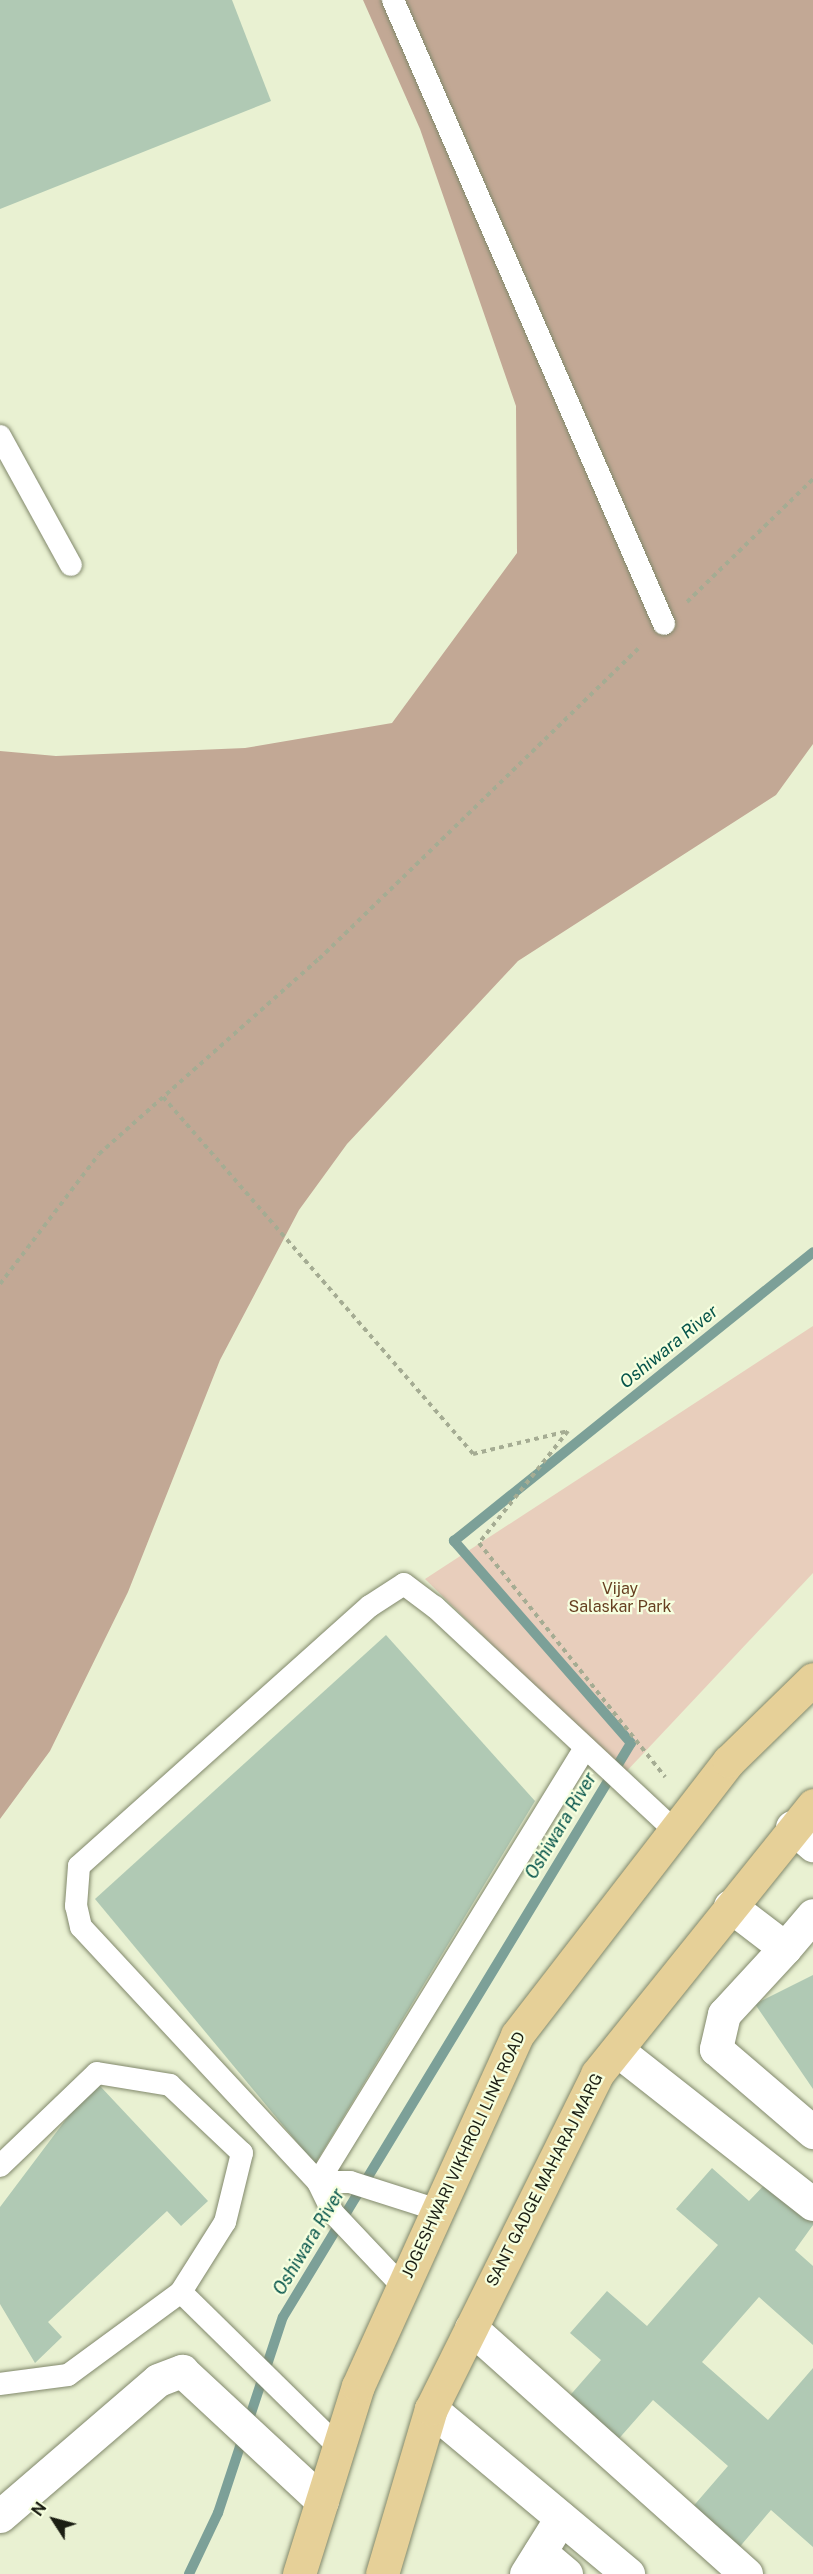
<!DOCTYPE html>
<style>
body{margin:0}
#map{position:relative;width:813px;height:2574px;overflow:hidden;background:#e9f1d2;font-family:"Public Sans",sans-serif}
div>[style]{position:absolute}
.green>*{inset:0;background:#e8cebc}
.forest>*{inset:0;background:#c2a895}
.stream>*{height:10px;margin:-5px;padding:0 5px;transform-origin:5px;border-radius:5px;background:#7ca098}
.building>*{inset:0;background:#b0c9b4}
.path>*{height:4px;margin-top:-2px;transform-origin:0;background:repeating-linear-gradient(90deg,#a5ac93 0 4.5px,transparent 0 9px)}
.roads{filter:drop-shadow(0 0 2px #81886b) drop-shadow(0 0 2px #81886b)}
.service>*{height:22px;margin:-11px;padding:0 11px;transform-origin:11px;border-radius:11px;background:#fff}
.minor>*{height:33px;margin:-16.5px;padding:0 16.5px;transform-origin:16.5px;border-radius:16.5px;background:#fff}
.primary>*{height:33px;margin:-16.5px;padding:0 16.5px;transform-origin:16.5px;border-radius:16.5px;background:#e6d098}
span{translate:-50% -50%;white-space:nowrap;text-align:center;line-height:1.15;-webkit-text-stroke:4.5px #f6ffdf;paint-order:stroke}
.park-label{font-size:16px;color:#663f20}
.street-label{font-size:16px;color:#1b1e13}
.water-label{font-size:18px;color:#05544a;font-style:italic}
.north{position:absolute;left:24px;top:2490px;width:60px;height:60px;-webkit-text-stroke:4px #f6ffdf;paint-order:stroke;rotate:306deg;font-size:16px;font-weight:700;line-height:24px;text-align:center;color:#1b1e13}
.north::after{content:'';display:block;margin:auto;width:21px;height:27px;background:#1b1e13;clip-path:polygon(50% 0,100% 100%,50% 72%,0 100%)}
</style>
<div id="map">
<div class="green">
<div style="clip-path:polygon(813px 1326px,813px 1573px,624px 1774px,425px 1579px)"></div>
</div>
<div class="forest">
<div style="clip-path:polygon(363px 0,813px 0,813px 744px,776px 795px,518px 961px,347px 1144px,299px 1210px,220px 1360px,128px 1592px,50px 1751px,0 1819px,0 751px,56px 756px,245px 748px,392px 723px,517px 553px,516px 406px,420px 129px)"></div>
</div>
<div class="stream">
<div style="left:189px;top:2574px;width:68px;rotate:-64.6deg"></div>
<div style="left:218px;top:2513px;width:206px;rotate:-71.7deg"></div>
<div style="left:283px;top:2317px;width:671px;rotate:-58.77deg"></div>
<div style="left:631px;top:1743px;width:269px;rotate:-131.2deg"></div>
<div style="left:454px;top:1541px;width:461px;rotate:-38.8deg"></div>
</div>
<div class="building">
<div style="clip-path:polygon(0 0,232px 0,271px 101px,0 209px)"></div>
<div style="clip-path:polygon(386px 1635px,535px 1801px,315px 2164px,95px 1899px)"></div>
<div style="clip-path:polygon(813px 1975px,813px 2089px,755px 2004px)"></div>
<div style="clip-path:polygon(100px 2086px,208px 2201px,181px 2226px,167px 2211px,48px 2322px,62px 2337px,35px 2363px,0 2304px,0 2207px,73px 2110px)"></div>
<div style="clip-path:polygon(712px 2168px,749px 2201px,768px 2181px,813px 2216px,813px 2225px,795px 2250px,813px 2266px,813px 2345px,759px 2297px,702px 2362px,768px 2420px,813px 2368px,813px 2547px,771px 2510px,737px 2550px,690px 2510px,728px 2466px,653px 2400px,615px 2443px,566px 2400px,601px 2360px,570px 2333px,607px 2291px,647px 2326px,718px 2245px,676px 2209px)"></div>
</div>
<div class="path">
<div style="left:687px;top:602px;width:176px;rotate:-44.3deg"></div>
<div style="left:163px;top:1097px;width:473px;rotate:49deg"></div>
<div style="left:473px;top:1454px;width:98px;rotate:-13.6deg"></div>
<div style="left:568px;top:1431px;width:143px;rotate:128.5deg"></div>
<div style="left:479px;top:1543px;width:299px;rotate:51.5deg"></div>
<div style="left:0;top:1284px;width:163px;rotate:-52.7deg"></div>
<div style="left:99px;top:1154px;width:294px;rotate:-41.6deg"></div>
<div style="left:319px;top:959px;width:450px;rotate:-44.2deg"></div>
</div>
<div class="roads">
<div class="service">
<div style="left:393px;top:0;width:680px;rotate:66.52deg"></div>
<div style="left:0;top:436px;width:147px;rotate:61.2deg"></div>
<div style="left:0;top:2166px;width:134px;rotate:-43.8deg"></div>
<div style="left:97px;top:2073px;width:74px;rotate:9.3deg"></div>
<div style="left:170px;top:2085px;width:99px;rotate:43.4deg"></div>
<div style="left:242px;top:2153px;width:71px;rotate:103.8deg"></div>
<div style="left:225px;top:2222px;width:83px;rotate:122.2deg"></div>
<div style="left:181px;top:2292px;width:140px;rotate:143.7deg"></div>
<div style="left:68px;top:2375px;width:69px;rotate:172.5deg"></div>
<div style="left:318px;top:2182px;width:510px;rotate:-58.4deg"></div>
<div style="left:318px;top:2182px;width:32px"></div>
<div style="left:350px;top:2182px;width:92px;rotate:17.7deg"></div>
<div style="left:403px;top:2287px;width:102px;rotate:-133.4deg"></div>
<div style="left:333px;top:2213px;width:34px;rotate:-116deg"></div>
<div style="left:318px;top:2182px;width:348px;rotate:-132.9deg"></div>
<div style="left:81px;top:1927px;width:22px;rotate:-103deg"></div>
<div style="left:76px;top:1906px;width:40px;rotate:-85.7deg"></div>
<div style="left:79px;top:1866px;width:390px;rotate:-41.8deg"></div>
<div style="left:370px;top:1606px;width:40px;rotate:-32.9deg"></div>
<div style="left:404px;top:1584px;width:39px;rotate:37deg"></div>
<div style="left:435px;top:1607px;width:328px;rotate:43deg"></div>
<div style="left:181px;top:2292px;width:221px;rotate:44.5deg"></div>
</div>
<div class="minor">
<div style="left:792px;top:1827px;width:28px;rotate:41deg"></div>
<div style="left:730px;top:1906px;width:69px;rotate:37.4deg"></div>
<div style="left:785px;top:1948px;width:90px;rotate:132.7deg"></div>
<div style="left:724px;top:2014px;width:36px;rotate:103deg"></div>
<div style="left:716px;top:2049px;width:128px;rotate:40.6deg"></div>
<div style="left:785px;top:1948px;width:43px;rotate:-49.7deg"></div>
<div style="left:617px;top:2050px;width:249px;rotate:38.2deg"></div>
<div style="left:471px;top:2328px;width:369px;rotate:41.8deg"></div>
<div style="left:431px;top:2409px;width:257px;rotate:39.9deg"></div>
<div style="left:0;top:2516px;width:208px;rotate:-40.7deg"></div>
<div style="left:158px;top:2380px;width:26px;rotate:-21deg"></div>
<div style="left:182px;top:2371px;width:191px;rotate:42.9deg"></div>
<div style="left:540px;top:2552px;width:34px;rotate:40deg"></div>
<div style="left:526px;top:2574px;width:66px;rotate:-58deg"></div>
</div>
<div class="primary">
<div style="left:299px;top:2574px;width:197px;rotate:-72.6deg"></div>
<div style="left:358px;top:2386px;width:385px;rotate:-65.6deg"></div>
<div style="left:517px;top:2035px;width:346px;rotate:-52.3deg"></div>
<div style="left:729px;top:1761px;width:117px;rotate:-44.3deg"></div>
<div style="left:382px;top:2574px;width:172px;rotate:-73.5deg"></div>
<div style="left:431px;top:2409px;width:374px;rotate:-63.6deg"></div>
<div style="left:597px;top:2074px;width:345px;rotate:-51.2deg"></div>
</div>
</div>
<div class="park-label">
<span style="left:620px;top:1598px">Vijay<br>Salaskar Park</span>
</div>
<div class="street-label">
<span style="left:464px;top:2155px;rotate:-65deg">JOGESHWARI VIKHROLI LINK ROAD</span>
<span style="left:545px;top:2180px;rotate:-63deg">SANT GADGE MAHARAJ MARG</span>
</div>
<div class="water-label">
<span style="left:669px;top:1347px;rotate:-39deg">Oshiwara River</span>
<span style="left:561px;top:1826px;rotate:-59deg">Oshiwara River</span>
<span style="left:309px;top:2242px;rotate:-59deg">Oshiwara River</span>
</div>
<div class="north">N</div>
</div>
